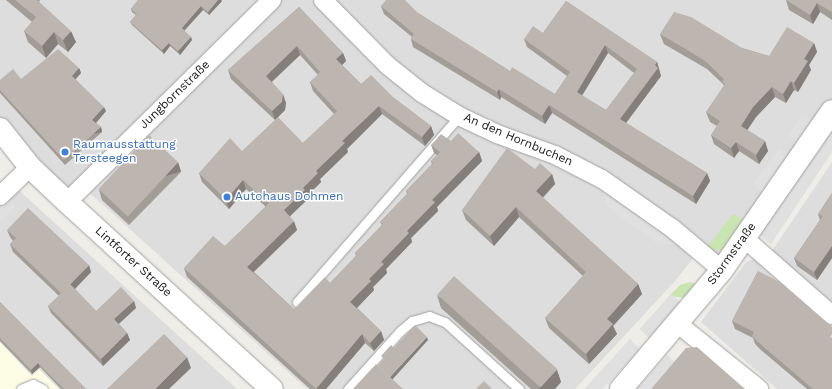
<!DOCTYPE html>
<meta charset="utf-8">
<style>
body{margin:0}
#map{position:relative;width:832px;height:389px;overflow:hidden;background:#efede7;font-family:"Work Sans",sans-serif}
div>[style]{position:absolute}
.residential>*{inset:0;background:#dedddd}
.education>*{inset:0;background:#fbfce3}
.grass>*{inset:0;background:#c8e5b2}
.parking>*{inset:0;background:#e0e0e0;transform-origin:0 0}
.roads{filter:drop-shadow(0 0 1px #a1a1a1) drop-shadow(0 0 1px #a1a1a1)}
.service>*{height:9px;margin:-4.5px;padding:0 4.5px;transform-origin:4.5px;border-radius:4.5px;background:#fff}
.minor>*{height:18px;margin:-9px;padding:0 9px;transform-origin:9px;border-radius:9px;background:#fff}
.tertiary>*{height:22px;margin:-11px;padding:0 11px;transform-origin:11px;border-radius:11px;background:#fff}
.wall>*{inset:0;background:#a39d97}
.shaded-wall>*{inset:0;background:#847f7b;transform-origin:0 0}
.building>*{inset:0;background:#bdb6b0;transform-origin:0 0}
.dots>*{width:11px;height:11px;translate:-50% -50%;box-sizing:border-box;border:2px solid #fff;border-radius:50%}
span{translate:-50% -50%;white-space:nowrap;text-align:center;line-height:1.15;-webkit-text-stroke:3px #fff;paint-order:stroke}
.street-label{font-size:12px;color:#202020}
.shop-label{font-size:12px;color:#366cbe}
.left{translate:0 -50%;text-align:left}
</style>
<div id="map">
<div class="residential">
<div style="clip-path:polygon(0 0,832px 0,832px 111px,722px 270px,699px 251px,675px 281px,575px 389px,307px 389px,82px 186px,67px 202px,0 129px)"></div>
<div style="clip-path:polygon(832px 162px,832px 389px,777px 389px,701px 322px,746px 262px,772px 251px)"></div>
<div style="clip-path:polygon(12px 184px,237px 389px,0 389px,0 196px)"></div>
</div>
<div class="education">
<div style="clip-path:polygon(0 342px,32px 376px,39px 369px,59px 389px,0 389px)"></div>
</div>
<div class="grass">
<div style="clip-path:polygon(733px 214px,745px 220px,724px 250px,711px 250px,707px 247px)"></div>
<div style="clip-path:polygon(690px 282px,697px 284px,687px 298px,669px 296px,680px 285px)"></div>
</div>
<div class="parking">
<div style="left:802px;top:113px;width:15px;height:27px;rotate:32deg"></div>
<div style="clip-path:polygon(832px 129px,832px 152px,771px 244px,759px 235px)"></div>
<div style="left:779px;top:148px;width:14px;height:45px;rotate:36deg"></div>
<div style="clip-path:polygon(602px 189px,680px 244px,659px 245px,606px 206px)"></div>
<div style="clip-path:polygon(12px 196px,15px 208px,0 223px,0 208px)"></div>
<div style="left:671px;top:294px;width:15px;height:47px;rotate:42deg"></div>
<div style="clip-path:polygon(630px 339px,640px 349px,603px 389px,584px 389px)"></div>
<div style="clip-path:polygon(667px 355px,676px 363px,653px 389px,637px 389px)"></div>
</div>
<div class="roads">
<div class="service">
<div style="left:297px;top:302px;width:247px;rotate:-48.9deg"></div>
<div style="left:21px;top:389px;width:13px;rotate:-23deg"></div>
<div style="left:33px;top:384px;width:11px;rotate:27deg"></div>
<div style="left:348px;top:389px;width:78px;rotate:-48.1deg"></div>
<div style="left:400px;top:331px;width:16px;rotate:-40deg"></div>
<div style="left:412px;top:321px;width:18px;rotate:-16deg"></div>
<div style="left:429px;top:316px;width:17px;rotate:21deg"></div>
<div style="left:445px;top:322px;width:100px;rotate:42.2deg"></div>
</div>
<div class="minor">
<div style="left:323px;top:0;width:91px;rotate:45.4deg"></div>
<div style="left:387px;top:65px;width:45px;rotate:38.7deg"></div>
<div style="left:422px;top:93px;width:44px;rotate:31.9deg"></div>
<div style="left:459px;top:116px;width:42px;rotate:25.3deg"></div>
<div style="left:497px;top:134px;width:62px;rotate:19.9deg"></div>
<div style="left:555px;top:155px;width:53px;rotate:27.1deg"></div>
<div style="left:602px;top:179px;width:85px;rotate:35deg"></div>
<div style="left:672px;top:228px;width:65px;rotate:40deg"></div>
<div style="left:0;top:196px;width:42px;rotate:-44deg"></div>
<div style="left:67px;top:202px;width:288px;rotate:-44.6deg"></div>
<div style="left:744px;top:238px;width:117px;rotate:41.2deg"></div>
<div style="left:678px;top:324px;width:104px;rotate:38.7deg"></div>
</div>
<div class="tertiary">
<div style="left:0;top:129px;width:48px;rotate:51.7deg"></div>
<div style="left:30px;top:167px;width:51px;rotate:43.4deg"></div>
<div style="left:67px;top:202px;width:277px;rotate:42.4deg"></div>
<div style="left:621px;top:389px;width:156px;rotate:-49.7deg"></div>
<div style="left:722px;top:270px;width:193px;rotate:-55.3deg"></div>
</div>
</div>
<div class="wall">
<div style="clip-path:polygon(6px 0,40px 0,39px 2px,76px 42px,68px 52px,58px 44px,46px 58px,28px 42px,24px 31px,32px 22px)"></div>
<div style="clip-path:polygon(138px 0,221px 0,222px 1px,209px 15px,203px 10px,184px 31px,191px 37px,192px 40px,180px 55px,170px 46px,164px 54px,132px 25px,130px 22px,136px 15px,132px 12px,131px 9px)"></div>
<div style="clip-path:polygon(786px 0,832px 0,832px 20px,820px 12px,813px 24px,789px 10px)"></div>
<div style="clip-path:polygon(evenodd,566px 1px,657px 62px,661px 76px,626px 123px,707px 173px,710px 181px,696px 204px,552px 113px,545px 124px,501px 97px,500px 100px,413px 47px,411px 39px,412px 37px,384px 14px,381px 6px,418px 13px,510px 71px,555px 94px,567px 76px,527px 47px,524px 39px,543px 33px,566px 1px,608px 53px,634px 73px,606px 110px,582px 96px,608px 53px)"></div>
<div style="clip-path:polygon(299px 7px,343px 53px,346px 61px,342px 65px,361px 84px,394px 98px,431px 126px,434px 135px,425px 146px,382px 114px,347px 149px,348px 152px,320px 179px,321px 182px,307px 196px,308px 199px,290px 216px,297px 230px,254px 272px,294px 309px,330px 283px,356px 256px,355px 253px,382px 225px,380px 222px,407px 194px,406px 191px,432px 164px,431px 161px,437px 155px,434px 153px,431px 145px,451px 141px,479px 152px,482px 161px,437px 207px,438px 211px,411px 238px,412px 242px,386px 269px,387px 273px,373px 287px,374px 290px,357px 308px,381px 331px,384px 340px,374px 351px,365px 343px,326px 389px,310px 389px,187px 277px,184px 268px,225px 246px,266px 207px,246px 189px,229px 209px,202px 182px,199px 173px,242px 151px,303px 143px,334px 114px,313px 91px,310px 82px,318px 75px,300px 55px,272px 82px,286px 103px,285px 110px,275px 120px,231px 79px,228px 70px)"></div>
<div style="clip-path:polygon(660px 34px,742px 48px,769px 56px,814px 43px,817px 52px,809px 65px,811px 70px,798px 92px,794px 90px,786px 103px,775px 97px,756px 117px,747px 130px,765px 141px,768px 151px,759px 164px,739px 151px,734px 158px,714px 144px,711px 135px,717px 126px,710px 122px,706px 112px,724px 86px,723px 84px,707px 69px,664px 44px)"></div>
<div style="clip-path:polygon(79px 68px,81px 73px,75px 79px,106px 111px,96px 123px,101px 127px,102px 132px,65px 165px,0 93px,0 80px,21px 79px)"></div>
<div style="clip-path:polygon(178px 162px,181px 172px,129px 225px,102px 200px,99px 190px)"></div>
<div style="clip-path:polygon(535px 169px,552px 174px,555px 184px,543px 198px,638px 284px,642px 294px,613px 326px,617px 334px,589px 364px,549px 328px,545px 318px,583px 276px,519px 217px,494px 246px,466px 220px,462px 210px)"></div>
<div style="clip-path:polygon(832px 193px,832px 258px,817px 280px,797px 266px,794px 258px,820px 220px,818px 214px)"></div>
<div style="clip-path:polygon(7px 230px,91px 272px,75px 289px,96px 311px,134px 301px,136px 308px,119px 324px,127px 333px,130px 340px,103px 366px,51px 313px,48px 306px,59px 296px,13px 252px,10px 244px,13px 241px,10px 237px)"></div>
<div style="clip-path:polygon(758px 271px,832px 389px,807px 389px,761px 350px,755px 344px,753px 338px,735px 329px,732px 321px)"></div>
<div style="clip-path:polygon(437px 295px,557px 370px,561px 382px,555px 389px,531px 389px,441px 308px)"></div>
<div style="clip-path:polygon(0 302px,86px 389px,61px 389px,40px 367px,32px 374px,0 341px)"></div>
</div>
<div class="shaded-wall">
<div style="clip-path:polygon(218px 0,221px 0,222px 1px,209px 15px,208px 12px)"></div>
<div style="clip-path:polygon(817px 3px,820px 12px,813px 24px,810px 15px)"></div>
<div style="clip-path:polygon(201px 6px,203px 10px,183px 32px,182px 28px)"></div>
<div style="clip-path:polygon(71px 31px,76px 42px,68px 52px,63px 40px)"></div>
<div style="clip-path:polygon(54px 32px,58px 44px,46px 58px,42px 46px)"></div>
<div style="clip-path:polygon(191px 37px,192px 40px,180px 55px,178px 51px)"></div>
<div style="clip-path:polygon(169px 43px,170px 46px,164px 54px,162px 50px)"></div>
<div style="clip-path:polygon(814px 43px,817px 52px,809px 65px,811px 70px,798px 92px,794px 83px,804px 59px)"></div>
<div style="clip-path:polygon(605px 45px,608px 53px,579px 100px,577px 92px)"></div>
<div style="clip-path:polygon(297px 46px,300px 55px,269px 84px,266px 76px)"></div>
<div style="clip-path:polygon(343px 53px,346px 61px,339px 68px,336px 59px)"></div>
<div style="clip-path:polygon(657px 62px,661px 76px,623px 127px,620px 119px)"></div>
<div style="clip-path:polygon(79px 68px,81px 73px,74px 81px,72px 76px)"></div>
<div style="clip-path:polygon(791px 81px,794px 90px,786px 103px,783px 94px)"></div>
<div style="clip-path:polygon(772px 87px,775px 97px,756px 117px,744px 135px,741px 126px,753px 107px)"></div>
<div style="clip-path:polygon(499px 89px,501px 97px,500px 100px,497px 92px)"></div>
<div style="clip-path:polygon(283px 94px,286px 103px,285px 110px,275px 120px,272px 111px)"></div>
<div style="clip-path:polygon(549px 105px,552px 113px,545px 124px,542px 116px)"></div>
<div style="clip-path:polygon(379px 106px,382px 114px,347px 149px,348px 152px,320px 179px,321px 182px,307px 196px,308px 199px,287px 219px,284px 210px,303px 188px,316px 171px,342px 141px)"></div>
<div style="clip-path:polygon(104px 107px,106px 111px,94px 125px,92px 120px)"></div>
<div style="clip-path:polygon(431px 126px,434px 135px,425px 146px,422px 137px)"></div>
<div style="left:101px;top:127px;width:5px;height:50px;rotate:79deg"></div>
<div style="clip-path:polygon(765px 141px,768px 151px,759px 164px,756px 155px)"></div>
<div style="clip-path:polygon(736px 142px,739px 151px,734px 158px,731px 148px)"></div>
<div style="clip-path:polygon(479px 152px,482px 161px,437px 207px,438px 211px,411px 238px,412px 242px,386px 269px,387px 273px,373px 287px,374px 290px,354px 311px,350px 302px,369px 279px,381px 262px,432px 200px)"></div>
<div style="left:178px;top:162px;width:10px;height:74px;rotate:73deg"></div>
<div style="clip-path:polygon(707px 173px,710px 181px,696px 204px,693px 196px)"></div>
<div style="clip-path:polygon(552px 174px,555px 184px,539px 201px,536px 191px)"></div>
<div style="clip-path:polygon(243px 180px,246px 189px,229px 209px,226px 200px)"></div>
<div style="clip-path:polygon(516px 207px,519px 217px,494px 246px,490px 236px)"></div>
<div style="clip-path:polygon(294px 221px,297px 230px,250px 275px,247px 267px)"></div>
<div style="clip-path:polygon(832px 246px,832px 258px,817px 280px,814px 272px)"></div>
<div style="clip-path:polygon(89px 265px,91px 272px,64px 300px,62px 293px)"></div>
<div style="clip-path:polygon(638px 284px,642px 294px,613px 326px,617px 334px,589px 364px,586px 354px,607px 319px)"></div>
<div style="clip-path:polygon(134px 301px,136px 308px,116px 326px,114px 319px)"></div>
<div style="clip-path:polygon(381px 331px,384px 340px,374px 351px,370px 343px)"></div>
<div style="clip-path:polygon(127px 333px,130px 340px,103px 366px,101px 359px)"></div>
<div style="clip-path:polygon(362px 334px,365px 343px,326px 389px,316px 389px)"></div>
<div style="clip-path:polygon(427px 337px,428px 340px,391px 381px,390px 377px)"></div>
<div style="clip-path:polygon(187px 357px,191px 368px,169px 389px,155px 389px)"></div>
<div style="clip-path:polygon(38px 363px,40px 367px,32px 374px,31px 370px)"></div>
<div style="clip-path:polygon(557px 370px,561px 382px,555px 389px,540px 389px,539px 388px)"></div>
</div>
<div class="building">
<div style="clip-path:polygon(15px 0,37px 0,71px 31px,63px 40px,54px 32px,42px 46px,24px 31px,36px 17px)"></div>
<div style="clip-path:polygon(138px 0,218px 0,208px 12px,201px 6px,182px 28px,191px 37px,178px 51px,169px 43px,162px 50px,130px 22px,137px 14px,131px 9px)"></div>
<div style="clip-path:polygon(evenodd,386px 0,405px 0,418px 13px,510px 71px,512px 67px,555px 94px,570px 72px,524px 39px,533px 26px,543px 33px,566px 1px,657px 62px,655px 65px,658px 68px,620px 119px,707px 173px,693px 196px,549px 105px,542px 116px,499px 89px,497px 92px,411px 39px,414px 34px,381px 6px,386px 0,605px 45px,637px 69px,606px 110px,577px 92px,605px 45px)"></div>
<div style="clip-path:polygon(786px 0,832px 0,832px 12px,817px 3px,810px 15px)"></div>
<div style="clip-path:polygon(299px 7px,343px 53px,336px 59px,361px 84px,371px 75px,394px 98px,431px 126px,422px 137px,379px 106px,342px 141px,345px 143px,316px 171px,318px 173px,303px 188px,305px 190px,284px 210px,294px 221px,247px 267px,294px 309px,325px 277px,330px 283px,357px 255px,355px 253px,383px 224px,380px 222px,408px 193px,406px 191px,433px 163px,431px 161px,440px 152px,431px 145px,441px 134px,451px 141px,458px 133px,479px 152px,432px 200px,435px 202px,407px 231px,409px 233px,381px 262px,384px 264px,369px 279px,371px 281px,350px 302px,381px 331px,370px 343px,362px 334px,316px 389px,184px 268px,213px 236px,225px 246px,269px 203px,243px 180px,226px 200px,199px 173px,230px 138px,242px 151px,278px 117px,303px 143px,337px 111px,310px 82px,320px 72px,297px 46px,266px 76px,283px 94px,282px 102px,272px 111px,228px 70px)"></div>
<div style="clip-path:polygon(674px 12px,691px 17px,742px 48px,769px 56px,787px 27px,814px 43px,804px 59px,808px 61px,794px 83px,791px 81px,783px 94px,772px 87px,753px 107px,741px 126px,765px 141px,756px 155px,736px 142px,731px 148px,711px 135px,720px 121px,706px 112px,725px 84px,722px 82px,724px 79px,704px 60px,660px 34px)"></div>
<div style="clip-path:polygon(58px 49px,79px 68px,72px 76px,104px 107px,92px 120px,101px 127px,64px 160px,0 90px,0 80px,13px 69px,21px 79px)"></div>
<div style="left:149px;top:135px;width:40px;height:74px;rotate:43deg"></div>
<div style="clip-path:polygon(507px 148px,535px 169px,540px 163px,552px 174px,536px 191px,638px 284px,607px 319px,613px 324px,586px 354px,545px 318px,586px 272px,516px 207px,490px 236px,462px 210px)"></div>
<div style="clip-path:polygon(832px 193px,832px 246px,814px 272px,794px 258px,823px 216px,818px 214px)"></div>
<div style="clip-path:polygon(28px 208px,89px 265px,62px 293px,70px 284px,96px 311px,121px 287px,134px 301px,114px 319px,127px 333px,101px 359px,48px 306px,61px 293px,10px 244px,16px 238px,7px 230px)"></div>
<div style="clip-path:polygon(758px 271px,780px 282px,832px 327px,832px 334px,830px 337px,832px 338px,832px 389px,813px 389px,758px 342px,752px 336px,754px 332px,732px 321px)"></div>
<div style="left:454px;top:276px;width:139px;height:25px;rotate:42deg"></div>
<div style="clip-path:polygon(0 302px,86px 389px,64px 389px,38px 363px,31px 370px,0 338px)"></div>
<div style="clip-path:polygon(415px 325px,427px 337px,390px 377px,378px 366px,384px 359px,381px 356px,391px 345px,394px 348px)"></div>
<div style="clip-path:polygon(164px 334px,187px 357px,155px 389px,107px 389px)"></div>
<div style="clip-path:polygon(697px 347px,745px 389px,651px 389px,686px 348px)"></div>
<div style="clip-path:polygon(376px 364px,403px 389px,353px 389px)"></div>
<div style="clip-path:polygon(484px 381px,492px 389px,476px 389px)"></div>
</div>
<div class="dots">
<div style="left:65px;top:152px;background:#3f7fe0"></div>
<div style="left:227px;top:197px;background:#3f7fe0"></div>
</div>
<div class="street-label">
<span style="left:175px;top:95px;rotate:-44deg">Jungbornstraße</span>
<span style="left:518px;top:140px;rotate:23deg">An den Hornbuchen</span>
<span style="left:732px;top:254px;rotate:-54deg">Stormstraße</span>
<span style="left:133px;top:262px;rotate:42deg">Lintforter Straße</span>
</div>
<div class="shop-label">
<span class="left" style="left:73px;top:152px">Raumausstattung<br>Tersteegen</span>
<span class="left" style="left:235px;top:197px">Autohaus Dohmen</span>
</div>
</div>
